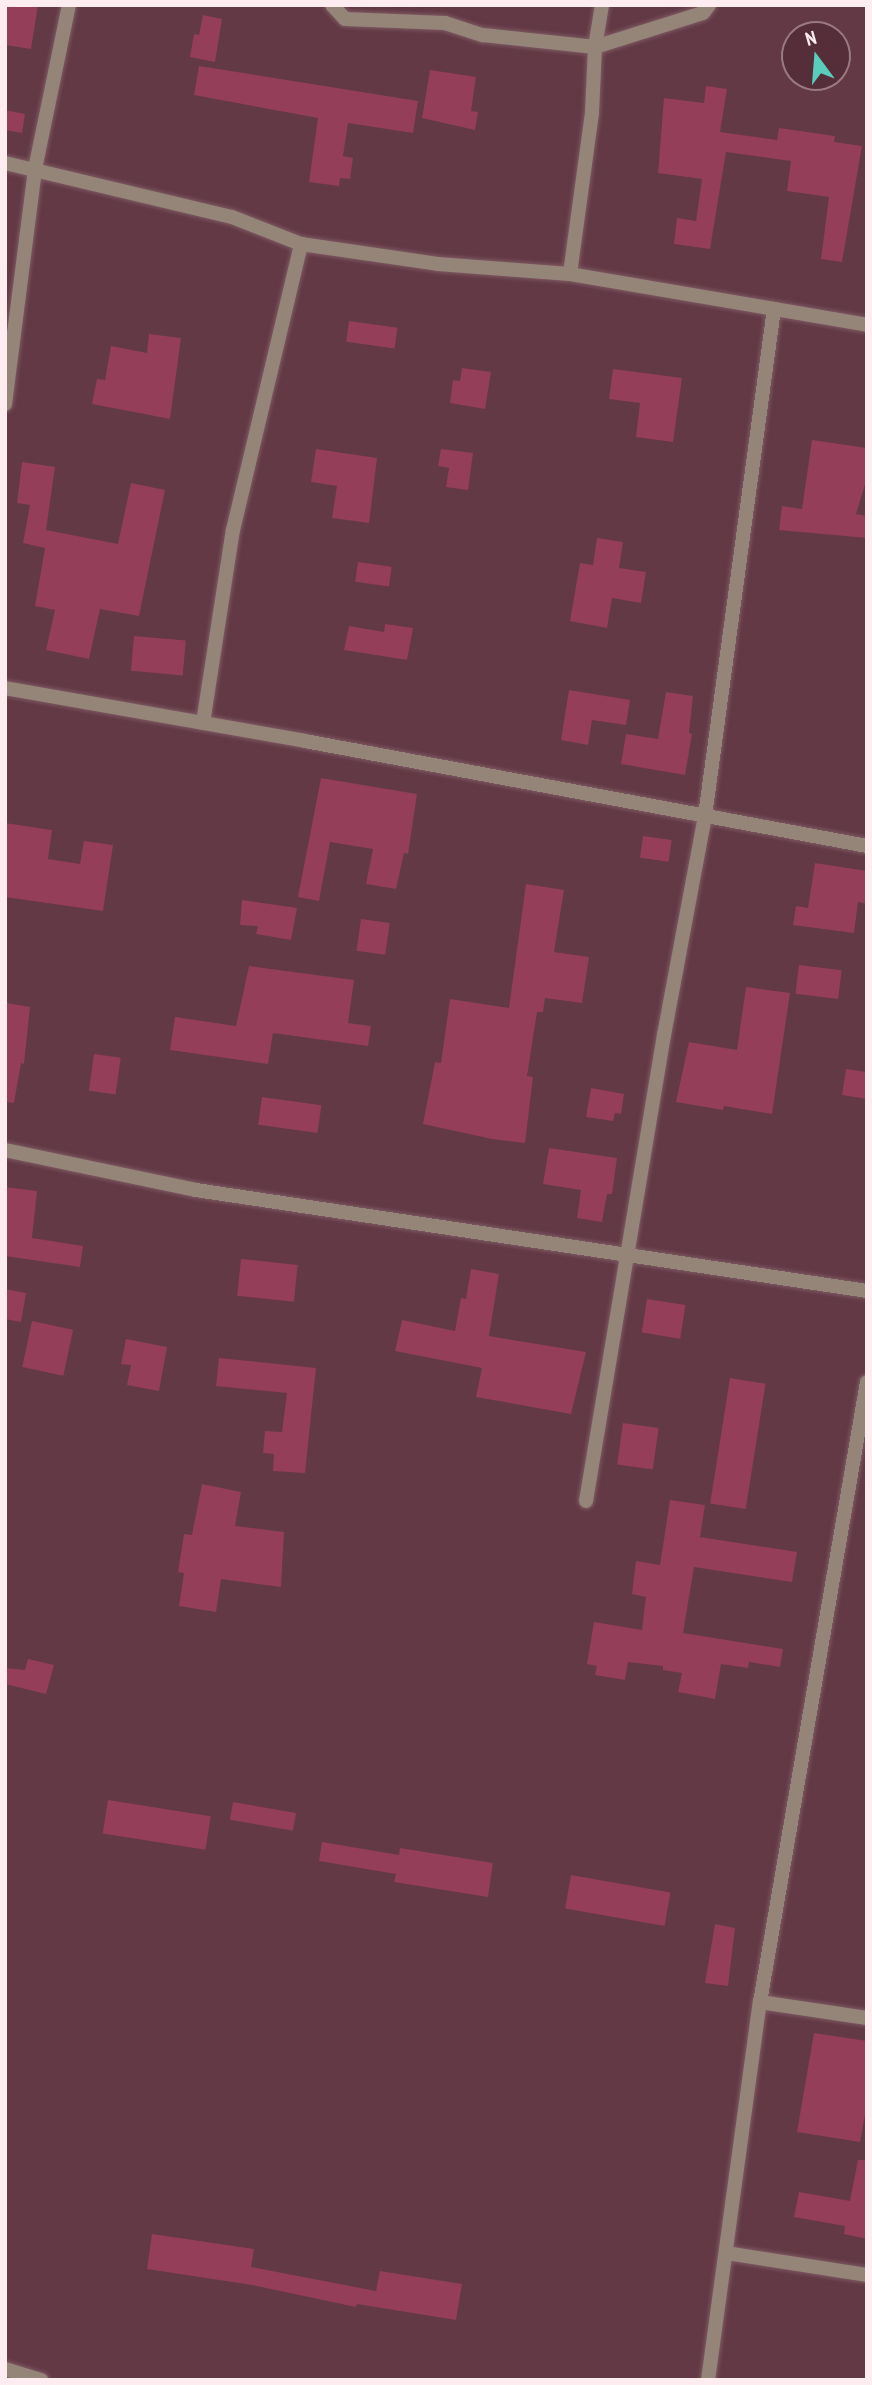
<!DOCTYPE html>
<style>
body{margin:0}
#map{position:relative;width:872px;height:2385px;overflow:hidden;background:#623944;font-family:"PT Sans Narrow",sans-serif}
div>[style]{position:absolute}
.building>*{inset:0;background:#943e5a;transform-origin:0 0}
.roads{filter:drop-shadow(0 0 2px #7e5963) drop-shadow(0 0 2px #7e5963)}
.street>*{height:14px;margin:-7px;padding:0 7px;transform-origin:7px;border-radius:7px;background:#958578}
span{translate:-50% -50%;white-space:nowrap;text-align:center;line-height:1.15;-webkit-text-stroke:5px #562e3a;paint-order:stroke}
.frame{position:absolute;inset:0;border:7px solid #fdedf0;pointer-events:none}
.north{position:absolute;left:781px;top:21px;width:70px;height:70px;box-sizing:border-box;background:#562e3a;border:2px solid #997a83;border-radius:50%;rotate:344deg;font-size:19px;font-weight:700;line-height:28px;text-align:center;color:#fdedf0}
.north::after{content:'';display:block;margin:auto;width:24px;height:32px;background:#5acebd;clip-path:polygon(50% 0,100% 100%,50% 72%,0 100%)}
</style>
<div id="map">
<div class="building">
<div style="clip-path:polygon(5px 5px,38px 5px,31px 49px,5px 45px)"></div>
<div style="clip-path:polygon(203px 15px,222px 19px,215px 62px,190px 57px,194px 34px,199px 35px)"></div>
<div style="clip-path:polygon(199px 66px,418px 101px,413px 133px,348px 123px,343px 156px,353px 158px,350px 179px,340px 178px,339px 186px,309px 182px,318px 118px,194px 95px)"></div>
<div style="clip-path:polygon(430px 70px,476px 77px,471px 111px,478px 112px,475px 130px,422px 118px)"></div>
<div style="clip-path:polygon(706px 86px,727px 89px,720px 132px,777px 140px,779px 128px,835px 136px,834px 142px,862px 146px,842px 262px,821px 259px,829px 197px,787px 191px,791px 161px,726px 152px,710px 249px,674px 244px,677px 218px,696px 221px,702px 179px,658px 173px,664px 98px,704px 103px)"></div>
<div style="clip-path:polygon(5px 110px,25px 114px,22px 133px,5px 130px)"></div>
<div style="left:349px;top:321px;width:49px;height:21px;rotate:8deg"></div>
<div style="clip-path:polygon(149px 334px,181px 338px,170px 419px,92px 404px,97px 379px,105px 380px,111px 346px,147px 353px)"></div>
<div style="clip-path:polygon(462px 368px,491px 372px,485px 409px,450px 403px,453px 380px,460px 381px)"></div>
<div style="clip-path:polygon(613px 369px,682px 378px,673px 442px,636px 437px,640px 403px,609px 399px)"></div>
<div style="clip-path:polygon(812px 440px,867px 448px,867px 478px,856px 514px,867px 516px,867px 538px,779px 530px,782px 506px,802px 509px)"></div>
<div style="clip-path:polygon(316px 449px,377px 458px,369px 523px,332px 518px,337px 486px,311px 482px)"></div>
<div style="clip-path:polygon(441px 449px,473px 453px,468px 490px,446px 487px,449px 468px,438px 466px)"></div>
<div style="clip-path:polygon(22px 462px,55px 467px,46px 530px,118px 544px,131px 483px,165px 490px,139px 616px,100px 609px,89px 659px,46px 650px,55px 610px,35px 606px,45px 548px,23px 543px,30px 505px,17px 503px)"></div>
<div style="clip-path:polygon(597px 538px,623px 542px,619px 568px,646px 572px,641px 603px,612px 598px,607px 628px,570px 621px,580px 563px,593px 565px)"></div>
<div style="left:358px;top:562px;width:34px;height:20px;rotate:8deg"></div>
<div style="clip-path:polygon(385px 624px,413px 628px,407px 660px,344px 650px,349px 626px,384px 632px)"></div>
<div style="left:134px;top:636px;width:52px;height:35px;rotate:5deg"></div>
<div style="clip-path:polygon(569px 690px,630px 700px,626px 725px,592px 720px,588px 745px,561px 740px)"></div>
<div style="clip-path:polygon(666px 692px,693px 696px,689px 733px,692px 734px,685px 775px,621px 764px,626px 734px,658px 739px)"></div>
<div style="clip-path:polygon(321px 778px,417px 794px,408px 854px,404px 853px,396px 889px,366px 884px,373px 849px,330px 842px,319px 901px,298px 897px)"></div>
<div style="clip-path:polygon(5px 823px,52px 830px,48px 859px,80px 864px,84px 841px,113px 845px,103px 911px,5px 897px)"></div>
<div style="left:643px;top:836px;width:29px;height:22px;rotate:8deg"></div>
<div style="clip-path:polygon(815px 863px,867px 871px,867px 904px,858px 902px,854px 933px,793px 925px,796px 906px,808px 908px)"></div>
<div style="clip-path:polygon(526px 884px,564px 890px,554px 952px,589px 957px,582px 1003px,545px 998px,543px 1012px,537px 1012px,527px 1076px,533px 1077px,525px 1143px,492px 1139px,423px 1124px,435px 1062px,441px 1063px,450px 999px,509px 1008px)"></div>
<div style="clip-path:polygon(242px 900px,297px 908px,291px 940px,256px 934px,258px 926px,240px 925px)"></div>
<div style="left:361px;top:919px;width:29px;height:32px;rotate:8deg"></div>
<div style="left:799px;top:965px;width:43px;height:29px;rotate:7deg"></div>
<div style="clip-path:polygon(249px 966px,354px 980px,348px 1023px,371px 1026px,368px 1046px,273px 1033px,268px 1064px,170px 1050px,175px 1017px,236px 1026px)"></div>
<div style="clip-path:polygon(746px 987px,790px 993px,772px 1114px,724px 1106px,723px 1110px,676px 1102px,689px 1042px,737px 1050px)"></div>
<div style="clip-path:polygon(7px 1003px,30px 1007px,24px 1064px,21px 1063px,14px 1103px,5px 1102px)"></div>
<div style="left:94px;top:1054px;width:27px;height:37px;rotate:8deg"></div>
<div style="clip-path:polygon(846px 1069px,867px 1072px,867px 1099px,842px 1095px)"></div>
<div style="clip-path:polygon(591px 1088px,624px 1094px,621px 1114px,615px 1113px,613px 1121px,586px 1117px)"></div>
<div style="left:262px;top:1097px;width:60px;height:28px;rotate:8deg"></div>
<div style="clip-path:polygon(549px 1148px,617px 1158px,612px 1194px,607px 1194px,602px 1222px,577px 1218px,581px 1190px,543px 1184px)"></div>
<div style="clip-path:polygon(5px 1187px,37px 1191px,32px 1238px,83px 1246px,80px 1267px,5px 1256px)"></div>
<div style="left:241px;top:1259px;width:57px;height:37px;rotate:6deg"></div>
<div style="clip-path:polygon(471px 1269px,499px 1274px,489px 1336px,586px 1352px,571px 1414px,476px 1397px,482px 1368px,395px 1351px,402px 1320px,455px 1331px,461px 1298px,466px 1299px)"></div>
<div style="clip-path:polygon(5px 1289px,26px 1293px,21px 1322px,5px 1319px)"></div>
<div style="left:647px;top:1299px;width:39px;height:34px;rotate:9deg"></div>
<div style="left:32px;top:1321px;width:42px;height:47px;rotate:12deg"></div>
<div style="clip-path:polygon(126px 1339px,167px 1347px,159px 1391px,127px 1385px,131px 1365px,121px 1364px)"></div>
<div style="clip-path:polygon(219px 1358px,316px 1368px,305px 1473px,273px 1471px,274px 1454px,263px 1453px,265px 1431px,282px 1432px,287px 1393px,216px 1386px)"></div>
<div style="left:730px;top:1378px;width:36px;height:127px;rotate:9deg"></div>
<div style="left:623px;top:1423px;width:36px;height:42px;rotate:8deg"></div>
<div style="clip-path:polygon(202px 1484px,241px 1492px,235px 1526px,284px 1532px,281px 1587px,221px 1579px,216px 1612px,179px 1606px,184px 1573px,178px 1572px,184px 1534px,192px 1535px)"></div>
<div style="clip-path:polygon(670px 1500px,705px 1505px,700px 1537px,797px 1552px,792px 1582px,694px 1567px,683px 1633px,783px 1649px,780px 1667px,749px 1662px,748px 1668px,721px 1664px,715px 1699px,678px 1692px,682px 1673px,663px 1670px,663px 1666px,628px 1662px,625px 1680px,595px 1675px,597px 1666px,587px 1664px,594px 1622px,642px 1630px,646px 1597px,632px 1594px,636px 1561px,660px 1565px)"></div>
<div style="clip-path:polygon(28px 1659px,54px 1665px,46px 1694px,5px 1684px,5px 1668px,25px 1670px)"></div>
<div style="left:108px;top:1800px;width:104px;height:34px;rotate:9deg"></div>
<div style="left:233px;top:1802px;width:64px;height:18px;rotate:10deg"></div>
<div style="clip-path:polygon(322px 1842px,399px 1855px,400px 1848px,493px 1863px,488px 1897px,394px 1882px,396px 1874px,319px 1861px)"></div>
<div style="left:571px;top:1875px;width:101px;height:34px;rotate:10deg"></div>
<div style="clip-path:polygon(715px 1924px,735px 1928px,728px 1986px,705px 1983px)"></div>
<div style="clip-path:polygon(814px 2033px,867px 2041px,867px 2104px,860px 2142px,797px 2132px)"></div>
<div style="clip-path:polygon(858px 2160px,867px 2160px,867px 2239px,844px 2234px,845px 2226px,794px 2217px,799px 2192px,850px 2201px)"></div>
<div style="clip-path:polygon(152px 2234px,254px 2249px,251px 2267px,376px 2291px,380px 2271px,462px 2284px,456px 2320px,357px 2304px,356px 2307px,252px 2285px,147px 2269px)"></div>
</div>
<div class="roads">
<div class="street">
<div style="left:332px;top:5px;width:19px;rotate:47deg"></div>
<div style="left:345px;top:19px;width:100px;rotate:2.3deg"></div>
<div style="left:445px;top:23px;width:40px;rotate:18deg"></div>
<div style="left:483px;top:35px;width:113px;rotate:6.1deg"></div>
<div style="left:595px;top:47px;width:66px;rotate:92.6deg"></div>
<div style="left:592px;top:113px;width:162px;rotate:97.8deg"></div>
<div style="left:602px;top:5px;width:43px;rotate:99.5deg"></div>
<div style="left:595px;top:47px;width:113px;rotate:-17.5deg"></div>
<div style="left:703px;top:13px;width:10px;rotate:-53deg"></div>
<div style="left:5px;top:163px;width:233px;rotate:13.4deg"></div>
<div style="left:232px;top:217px;width:74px;rotate:21.4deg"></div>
<div style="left:301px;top:244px;width:138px;rotate:8.3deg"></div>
<div style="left:438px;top:264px;width:132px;rotate:4.3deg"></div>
<div style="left:570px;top:274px;width:301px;rotate:9.7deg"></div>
<div style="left:5px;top:404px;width:237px;rotate:-82.7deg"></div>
<div style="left:35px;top:169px;width:167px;rotate:-78.3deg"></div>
<div style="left:5px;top:688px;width:305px;rotate:10deg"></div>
<div style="left:305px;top:741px;width:572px;rotate:10.58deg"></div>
<div style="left:203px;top:723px;width:195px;rotate:-81.2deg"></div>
<div style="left:233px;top:530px;width:294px;rotate:-76.6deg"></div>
<div style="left:5px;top:1150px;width:195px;rotate:11.8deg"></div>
<div style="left:196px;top:1190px;width:679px;rotate:8.56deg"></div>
<div style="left:586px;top:1501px;width:472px;rotate:-80.5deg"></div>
<div style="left:664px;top:1035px;width:223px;rotate:-79.4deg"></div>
<div style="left:705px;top:816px;width:512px;rotate:-82.25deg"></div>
<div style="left:760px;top:2002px;width:108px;rotate:8.5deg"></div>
<div style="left:726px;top:2253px;width:143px;rotate:8.9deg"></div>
<div style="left:5px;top:2369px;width:38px;rotate:17deg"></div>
<div style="left:708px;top:2380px;width:382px;rotate:-82.2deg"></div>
<div style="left:760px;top:2002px;width:629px;rotate:-80.21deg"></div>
</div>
</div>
<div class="frame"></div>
<div class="north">N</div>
</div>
